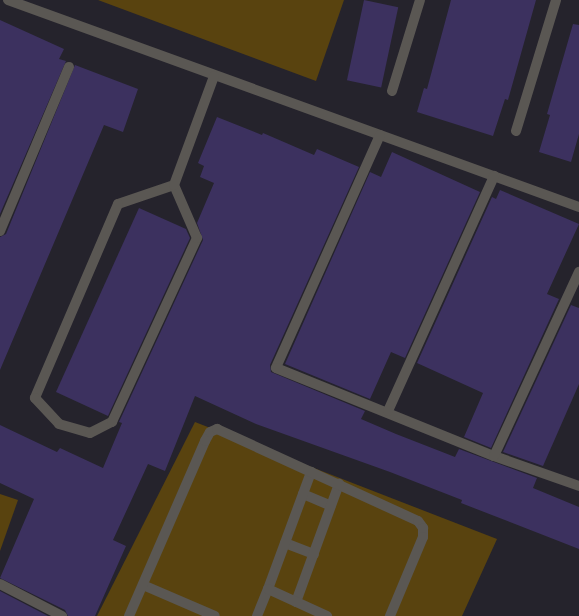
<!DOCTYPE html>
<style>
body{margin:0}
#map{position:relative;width:579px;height:616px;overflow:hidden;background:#25232c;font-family:"Public Sans",sans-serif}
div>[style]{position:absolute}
.green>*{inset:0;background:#59430f}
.building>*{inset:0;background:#3c315f;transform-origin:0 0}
.street>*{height:10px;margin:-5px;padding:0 5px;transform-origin:5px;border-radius:5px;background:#5a5753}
span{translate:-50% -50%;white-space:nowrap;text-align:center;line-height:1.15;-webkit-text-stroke:3px #25232c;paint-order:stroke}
</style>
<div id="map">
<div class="green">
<div style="clip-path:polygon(98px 0,344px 0,316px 81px)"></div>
<div style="clip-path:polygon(195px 422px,497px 539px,462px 616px,97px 616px)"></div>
<div style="clip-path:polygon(0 494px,18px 500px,0 551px)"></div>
</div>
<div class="building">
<div style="left:364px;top:0;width:35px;height:82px;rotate:12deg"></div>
<div style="clip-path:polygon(451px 0,536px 0,508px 100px,505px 99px,493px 136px,417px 112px,424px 88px,427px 89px)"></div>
<div style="clip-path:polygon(0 20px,64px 49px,59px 59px,66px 61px,0 214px)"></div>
<div style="clip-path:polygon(573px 24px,579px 25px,579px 134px,571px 162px,539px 152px,550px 115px,547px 114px)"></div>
<div style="clip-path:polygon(75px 65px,138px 89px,123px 132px,104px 125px,0 370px,0 237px,6px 234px)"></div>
<div style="clip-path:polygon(217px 117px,262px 135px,263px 133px,314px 155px,317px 149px,359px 167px,270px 365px,271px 372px,365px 411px,361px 419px,396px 434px,455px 457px,459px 449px,537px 478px,533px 488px,579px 507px,579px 549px,461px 503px,462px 500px,390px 472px,256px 424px,195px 396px,165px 471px,148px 464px,113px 540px,126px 546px,95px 616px,68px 616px,65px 610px,0 578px,34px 499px,0 483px,0 425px,57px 452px,60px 448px,103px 468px,122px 423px,119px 422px,203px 240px,197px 223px,214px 183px,200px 177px,204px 166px,198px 163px)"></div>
<div style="clip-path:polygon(392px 152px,480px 192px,405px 358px,391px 352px,370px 399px,285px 364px,370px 172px,381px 177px)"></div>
<div style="clip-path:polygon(500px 190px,579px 224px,547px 294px,559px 299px,491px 448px,464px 437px,483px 393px,417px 363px,492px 197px,496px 199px)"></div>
<div style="clip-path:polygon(139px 208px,186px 229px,190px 238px,108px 416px,56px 392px)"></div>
<div style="clip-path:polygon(571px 305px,579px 308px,579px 384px,543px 466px,503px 452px)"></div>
<div style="clip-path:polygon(0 591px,48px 616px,0 616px)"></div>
</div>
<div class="street">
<div style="left:8px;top:0;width:607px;rotate:19.93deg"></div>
<div style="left:392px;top:91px;width:95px;rotate:-72.9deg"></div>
<div style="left:516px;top:131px;width:137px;rotate:-73deg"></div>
<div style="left:380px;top:135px;width:255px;rotate:114.1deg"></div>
<div style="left:276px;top:368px;width:235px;rotate:22deg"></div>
<div style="left:494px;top:456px;width:90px;rotate:19.4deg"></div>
<div style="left:174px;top:185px;width:59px;rotate:161.3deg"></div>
<div style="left:118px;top:204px;width:211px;rotate:113.2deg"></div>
<div style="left:35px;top:398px;width:35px;rotate:47deg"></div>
<div style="left:59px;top:424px;width:32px;rotate:16deg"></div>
<div style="left:90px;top:433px;width:25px;rotate:-27deg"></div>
<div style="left:112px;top:422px;width:203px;rotate:-65.2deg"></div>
<div style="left:197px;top:238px;width:58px;rotate:-113.5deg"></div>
<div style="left:174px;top:185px;width:116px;rotate:-69.8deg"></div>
<div style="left:0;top:231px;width:178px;rotate:-67.2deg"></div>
<div style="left:388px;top:411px;width:258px;rotate:-65.7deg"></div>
<div style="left:494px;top:456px;width:203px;rotate:-65.2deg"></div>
<div style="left:303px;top:494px;width:30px;rotate:23deg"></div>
<div style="left:285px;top:543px;width:31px;rotate:21deg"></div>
<div style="left:0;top:584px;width:70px;rotate:27.3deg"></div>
<div style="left:143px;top:585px;width:78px;rotate:23.3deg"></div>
<div style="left:268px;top:589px;width:125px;rotate:-69.8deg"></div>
<div style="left:296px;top:602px;width:126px;rotate:-70deg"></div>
<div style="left:129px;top:616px;width:191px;rotate:-66.5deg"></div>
<div style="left:205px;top:441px;width:10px;rotate:-61deg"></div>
<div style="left:210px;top:432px;width:8px;rotate:-23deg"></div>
<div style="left:217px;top:429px;width:221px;rotate:24.6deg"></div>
<div style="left:418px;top:521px;width:9px;rotate:54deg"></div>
<div style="left:423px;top:528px;width:9px;rotate:90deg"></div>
<div style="left:423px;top:537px;width:86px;rotate:112.7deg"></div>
<div style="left:257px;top:616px;width:29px;rotate:-68deg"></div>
<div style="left:268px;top:589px;width:65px;rotate:24.6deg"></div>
</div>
</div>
